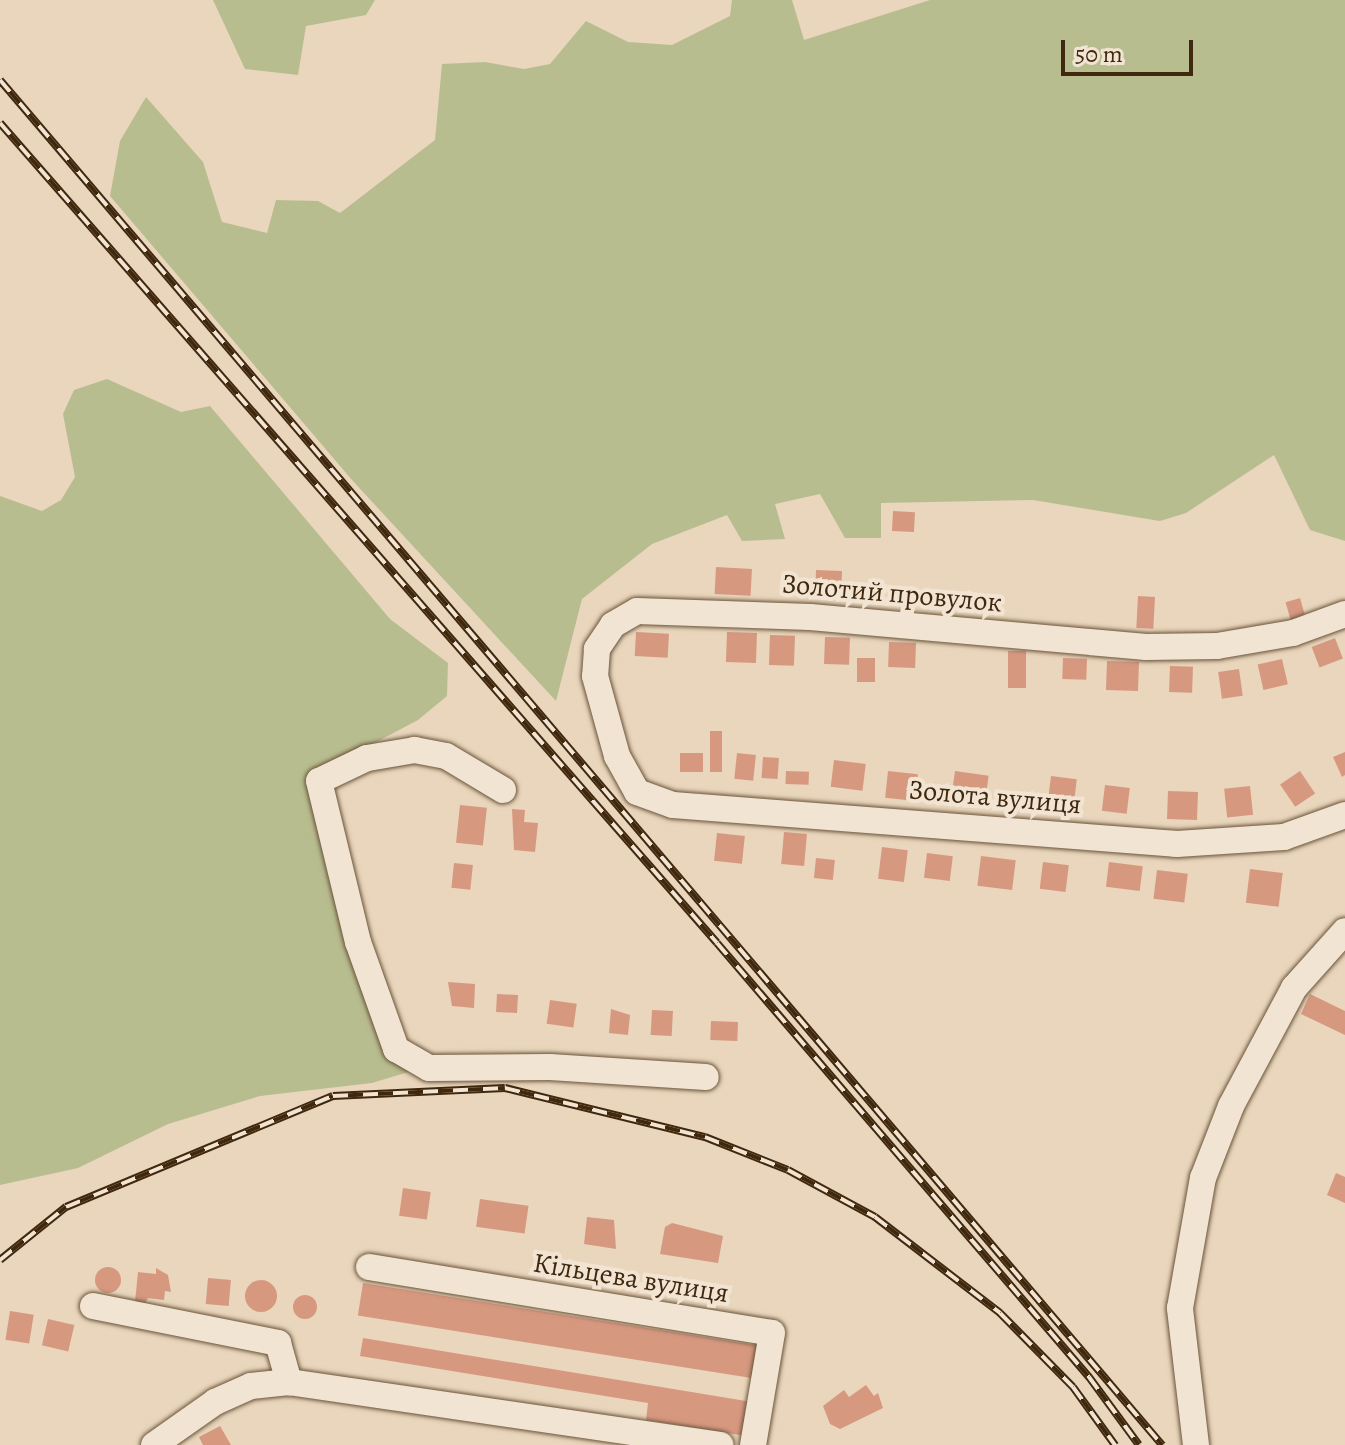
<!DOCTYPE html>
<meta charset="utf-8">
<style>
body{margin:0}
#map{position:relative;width:1345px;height:1445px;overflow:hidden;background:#e9d6bc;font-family:Alegreya,serif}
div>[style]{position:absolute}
.green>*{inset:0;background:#b8bd90}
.building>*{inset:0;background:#d79880;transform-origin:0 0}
.round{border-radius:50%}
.roads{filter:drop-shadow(0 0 2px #6a543a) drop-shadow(0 0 2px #6a543a)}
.minor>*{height:26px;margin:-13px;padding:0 13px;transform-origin:13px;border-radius:13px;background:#f1e4d3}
.rail>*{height:8px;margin-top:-4px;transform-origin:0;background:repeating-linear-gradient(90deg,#f1e4d3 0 15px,#40280f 0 30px);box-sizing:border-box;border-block:2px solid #40280f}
span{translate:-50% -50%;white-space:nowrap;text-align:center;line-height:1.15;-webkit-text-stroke:8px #f1e4d3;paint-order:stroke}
.street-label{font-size:28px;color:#40280f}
.scale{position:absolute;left:1061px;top:40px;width:132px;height:36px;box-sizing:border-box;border:4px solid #40280f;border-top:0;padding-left:10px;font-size:24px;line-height:28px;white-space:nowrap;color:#40280f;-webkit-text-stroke:6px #f1e4d3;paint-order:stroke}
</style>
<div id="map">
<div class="green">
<div style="clip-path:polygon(213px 0,375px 0,366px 15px,306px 26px,298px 75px,245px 69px)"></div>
<div style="clip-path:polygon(732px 0,792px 0,804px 40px,930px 0,1345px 0,1345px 541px,1310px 530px,1274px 455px,1186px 513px,1160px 521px,1033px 500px,881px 503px,881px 538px,845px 538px,820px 494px,775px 504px,785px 539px,742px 541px,727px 515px,652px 544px,582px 599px,556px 701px,352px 480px,110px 196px,120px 141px,146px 97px,203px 162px,222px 222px,267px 233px,276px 200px,318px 201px,340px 213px,435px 140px,442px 64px,485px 62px,524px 69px,550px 64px,586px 21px,628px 42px,672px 45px,730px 16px)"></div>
<div style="clip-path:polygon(107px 379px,181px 412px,210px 406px,390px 619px,448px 663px,447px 696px,418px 720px,314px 775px,343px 911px,418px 1069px,372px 1083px,260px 1096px,168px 1124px,78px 1168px,0 1185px,0 496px,42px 511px,61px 500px,75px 477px,63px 414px,74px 390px)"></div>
</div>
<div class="building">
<div style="left:893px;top:511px;width:22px;height:20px;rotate:3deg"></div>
<div style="left:716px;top:567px;width:36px;height:27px;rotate:3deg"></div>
<div style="left:816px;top:570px;width:26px;height:25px;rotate:2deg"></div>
<div style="left:1138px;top:596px;width:17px;height:32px;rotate:3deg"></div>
<div style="left:1300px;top:598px;width:19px;height:15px;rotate:74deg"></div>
<div style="left:636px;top:632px;width:33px;height:24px;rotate:3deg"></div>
<div style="left:727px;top:632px;width:30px;height:30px;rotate:2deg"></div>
<div style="left:770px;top:635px;width:25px;height:30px;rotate:2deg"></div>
<div style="left:825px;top:637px;width:25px;height:27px;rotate:2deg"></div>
<div style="left:1335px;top:638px;width:22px;height:25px;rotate:69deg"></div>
<div style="left:889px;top:642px;width:27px;height:25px;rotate:2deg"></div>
<div style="left:1008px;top:651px;width:18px;height:37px"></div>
<div style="left:857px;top:658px;width:18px;height:24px"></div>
<div style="left:1063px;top:658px;width:24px;height:21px;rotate:2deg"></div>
<div style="left:1282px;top:659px;width:26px;height:25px;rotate:77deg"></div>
<div style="left:1107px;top:661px;width:32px;height:29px;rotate:2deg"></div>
<div style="left:1170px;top:666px;width:23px;height:26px;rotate:2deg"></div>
<div style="left:1239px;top:669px;width:27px;height:21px;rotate:82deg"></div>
<div style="left:710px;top:731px;width:12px;height:41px"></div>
<div style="clip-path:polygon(1345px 752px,1345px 775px,1342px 777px,1333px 757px)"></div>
<div style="left:680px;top:753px;width:23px;height:19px"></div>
<div style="left:737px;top:753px;width:19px;height:26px;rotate:6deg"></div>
<div style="left:763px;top:757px;width:16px;height:21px;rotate:4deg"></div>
<div style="left:834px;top:760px;width:32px;height:27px;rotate:7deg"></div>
<div style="left:786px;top:771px;width:23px;height:13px;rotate:2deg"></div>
<div style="left:888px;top:771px;width:30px;height:27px;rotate:6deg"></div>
<div style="left:955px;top:771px;width:34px;height:23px;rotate:8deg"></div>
<div style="left:1300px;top:771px;width:27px;height:24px;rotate:56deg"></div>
<div style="left:1051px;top:776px;width:26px;height:29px;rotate:7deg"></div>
<div style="left:1105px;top:785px;width:25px;height:26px;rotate:7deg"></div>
<div style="left:1250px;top:786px;width:29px;height:26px;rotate:84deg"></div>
<div style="left:1168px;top:791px;width:30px;height:28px;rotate:2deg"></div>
<div style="left:460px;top:805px;width:27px;height:38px;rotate:6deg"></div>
<div style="clip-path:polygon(512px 809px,525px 810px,524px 822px,538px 823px,535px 852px,514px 850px)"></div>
<div style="left:784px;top:832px;width:23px;height:32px;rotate:5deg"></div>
<div style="left:717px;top:833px;width:28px;height:28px;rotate:6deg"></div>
<div style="left:882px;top:847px;width:26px;height:32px;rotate:7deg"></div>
<div style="left:927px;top:853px;width:26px;height:25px;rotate:7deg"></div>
<div style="left:981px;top:856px;width:35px;height:30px;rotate:7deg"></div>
<div style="left:816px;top:858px;width:19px;height:20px;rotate:6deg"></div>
<div style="left:1043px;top:862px;width:26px;height:27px;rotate:7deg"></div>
<div style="left:1109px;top:862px;width:34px;height:25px;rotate:7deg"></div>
<div style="left:454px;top:863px;width:19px;height:25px;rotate:6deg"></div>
<div style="left:1250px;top:869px;width:33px;height:34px;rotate:7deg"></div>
<div style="left:1157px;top:870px;width:31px;height:29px;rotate:7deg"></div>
<div style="clip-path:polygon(448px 982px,475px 984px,474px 1008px,452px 1006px)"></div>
<div style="left:497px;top:994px;width:21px;height:18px;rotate:3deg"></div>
<div style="clip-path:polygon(1310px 994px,1345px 1011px,1345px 1035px,1301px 1014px)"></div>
<div style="left:550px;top:1000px;width:27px;height:24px;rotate:8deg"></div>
<div style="clip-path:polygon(611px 1009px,630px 1015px,628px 1035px,609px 1033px)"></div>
<div style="left:652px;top:1010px;width:21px;height:25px;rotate:3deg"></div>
<div style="left:711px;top:1021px;width:27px;height:19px;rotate:2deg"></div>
<div style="clip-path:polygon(1336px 1173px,1345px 1177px,1345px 1203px,1327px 1195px)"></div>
<div style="left:403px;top:1188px;width:28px;height:28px;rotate:8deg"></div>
<div style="left:480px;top:1199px;width:49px;height:28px;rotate:8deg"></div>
<div style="clip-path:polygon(587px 1217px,614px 1220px,616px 1249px,584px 1244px)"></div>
<div style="clip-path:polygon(672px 1223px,723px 1236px,718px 1263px,660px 1254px,665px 1227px)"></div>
<div class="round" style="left:95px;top:1267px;width:26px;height:26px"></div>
<div style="clip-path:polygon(156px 1268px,168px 1275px,171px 1292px,165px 1291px,164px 1300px,148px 1298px,143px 1307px,135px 1302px,138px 1272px,156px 1274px)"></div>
<div style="left:208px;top:1278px;width:23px;height:26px;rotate:5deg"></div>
<div class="round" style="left:245px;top:1280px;width:32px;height:32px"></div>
<div style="left:363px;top:1283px;width:405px;height:33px;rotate:9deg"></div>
<div class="round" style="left:293px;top:1295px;width:24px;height:24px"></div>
<div style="left:10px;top:1311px;width:24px;height:29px;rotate:9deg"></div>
<div style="left:48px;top:1319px;width:27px;height:27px;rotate:13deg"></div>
<div style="clip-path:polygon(363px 1338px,752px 1402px,746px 1436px,646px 1420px,648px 1403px,360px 1356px)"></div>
<div style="clip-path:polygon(866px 1385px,874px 1396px,878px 1393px,883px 1408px,840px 1429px,830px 1424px,823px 1406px,844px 1390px,849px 1397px)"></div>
<div style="clip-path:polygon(220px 1426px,231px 1445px,203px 1445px,199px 1437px)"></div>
</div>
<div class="roads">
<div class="minor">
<div style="left:1345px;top:614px;width:55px;rotate:159.9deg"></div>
<div style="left:1293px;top:633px;width:77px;rotate:170.3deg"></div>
<div style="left:1217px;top:646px;width:71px;rotate:179.2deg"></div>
<div style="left:1146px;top:647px;width:337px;rotate:-174.9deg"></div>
<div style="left:810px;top:617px;width:173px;rotate:-178deg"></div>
<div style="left:637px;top:611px;width:28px;rotate:150deg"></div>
<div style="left:613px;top:625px;width:29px;rotate:124deg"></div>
<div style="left:597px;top:649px;width:27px;rotate:94deg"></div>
<div style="left:595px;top:676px;width:83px;rotate:74.6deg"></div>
<div style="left:617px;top:756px;width:41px;rotate:60.9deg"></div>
<div style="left:637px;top:792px;width:38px;rotate:20deg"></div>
<div style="left:673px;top:805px;width:506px;rotate:4.42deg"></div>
<div style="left:1177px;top:844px;width:107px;rotate:-3.7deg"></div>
<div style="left:1284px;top:837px;width:65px;rotate:-19.8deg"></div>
<div style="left:503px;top:790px;width:66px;rotate:-149.2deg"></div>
<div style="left:446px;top:756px;width:32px;rotate:-169deg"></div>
<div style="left:415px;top:750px;width:49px;rotate:170.5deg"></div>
<div style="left:367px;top:758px;width:53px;rotate:154.4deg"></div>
<div style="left:319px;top:781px;width:166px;rotate:76.4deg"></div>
<div style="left:358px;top:942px;width:114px;rotate:70.4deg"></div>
<div style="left:396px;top:1049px;width:38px;rotate:30deg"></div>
<div style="left:429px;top:1068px;width:121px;rotate:-0.5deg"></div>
<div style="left:550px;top:1067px;width:156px;rotate:3.7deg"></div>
<div style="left:369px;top:1267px;width:408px;rotate:9.3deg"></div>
<div style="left:772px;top:1333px;width:114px;rotate:99.6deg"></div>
<div style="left:93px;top:1306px;width:189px;rotate:11.3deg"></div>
<div style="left:278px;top:1343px;width:41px;rotate:74.2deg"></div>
<div style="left:154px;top:1445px;width:75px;rotate:-35.2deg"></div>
<div style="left:215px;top:1402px;width:39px;rotate:-24deg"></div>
<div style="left:251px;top:1386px;width:38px;rotate:-6deg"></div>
<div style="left:289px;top:1382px;width:436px;rotate:8.3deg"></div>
<div style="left:1196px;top:1445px;width:138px;rotate:-96.7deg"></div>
<div style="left:1180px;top:1308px;width:132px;rotate:-80deg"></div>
<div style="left:1203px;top:1178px;width:77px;rotate:-68.7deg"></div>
<div style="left:1231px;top:1106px;width:134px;rotate:-61.9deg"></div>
<div style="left:1294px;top:988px;width:76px;rotate:-48.2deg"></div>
</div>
</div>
<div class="rail">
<div style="left:0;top:80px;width:1793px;rotate:49.59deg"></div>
<div style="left:0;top:123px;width:1089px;rotate:48.83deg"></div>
<div style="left:717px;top:943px;width:572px;rotate:49.4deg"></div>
<div style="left:1089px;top:1377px;width:84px;rotate:53.7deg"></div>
<div style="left:0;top:1260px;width:85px;rotate:-38.8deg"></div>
<div style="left:66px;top:1207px;width:289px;rotate:-22.6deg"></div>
<div style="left:333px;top:1096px;width:172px;rotate:-2.7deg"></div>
<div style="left:505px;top:1088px;width:206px;rotate:13.8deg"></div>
<div style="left:705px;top:1137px;width:89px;rotate:21.7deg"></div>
<div style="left:788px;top:1170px;width:99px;rotate:28.4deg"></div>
<div style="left:875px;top:1217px;width:158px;rotate:37.5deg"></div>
<div style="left:1000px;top:1313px;width:104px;rotate:45.4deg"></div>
<div style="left:1073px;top:1387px;width:72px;rotate:54.1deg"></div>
</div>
<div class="street-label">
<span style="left:892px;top:593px;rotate:5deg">Золотий провулок</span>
<span style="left:995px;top:797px;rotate:5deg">Золота вулиця</span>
<span style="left:631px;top:1278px;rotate:9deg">Кільцева вулиця</span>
</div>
<div class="scale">50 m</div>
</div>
